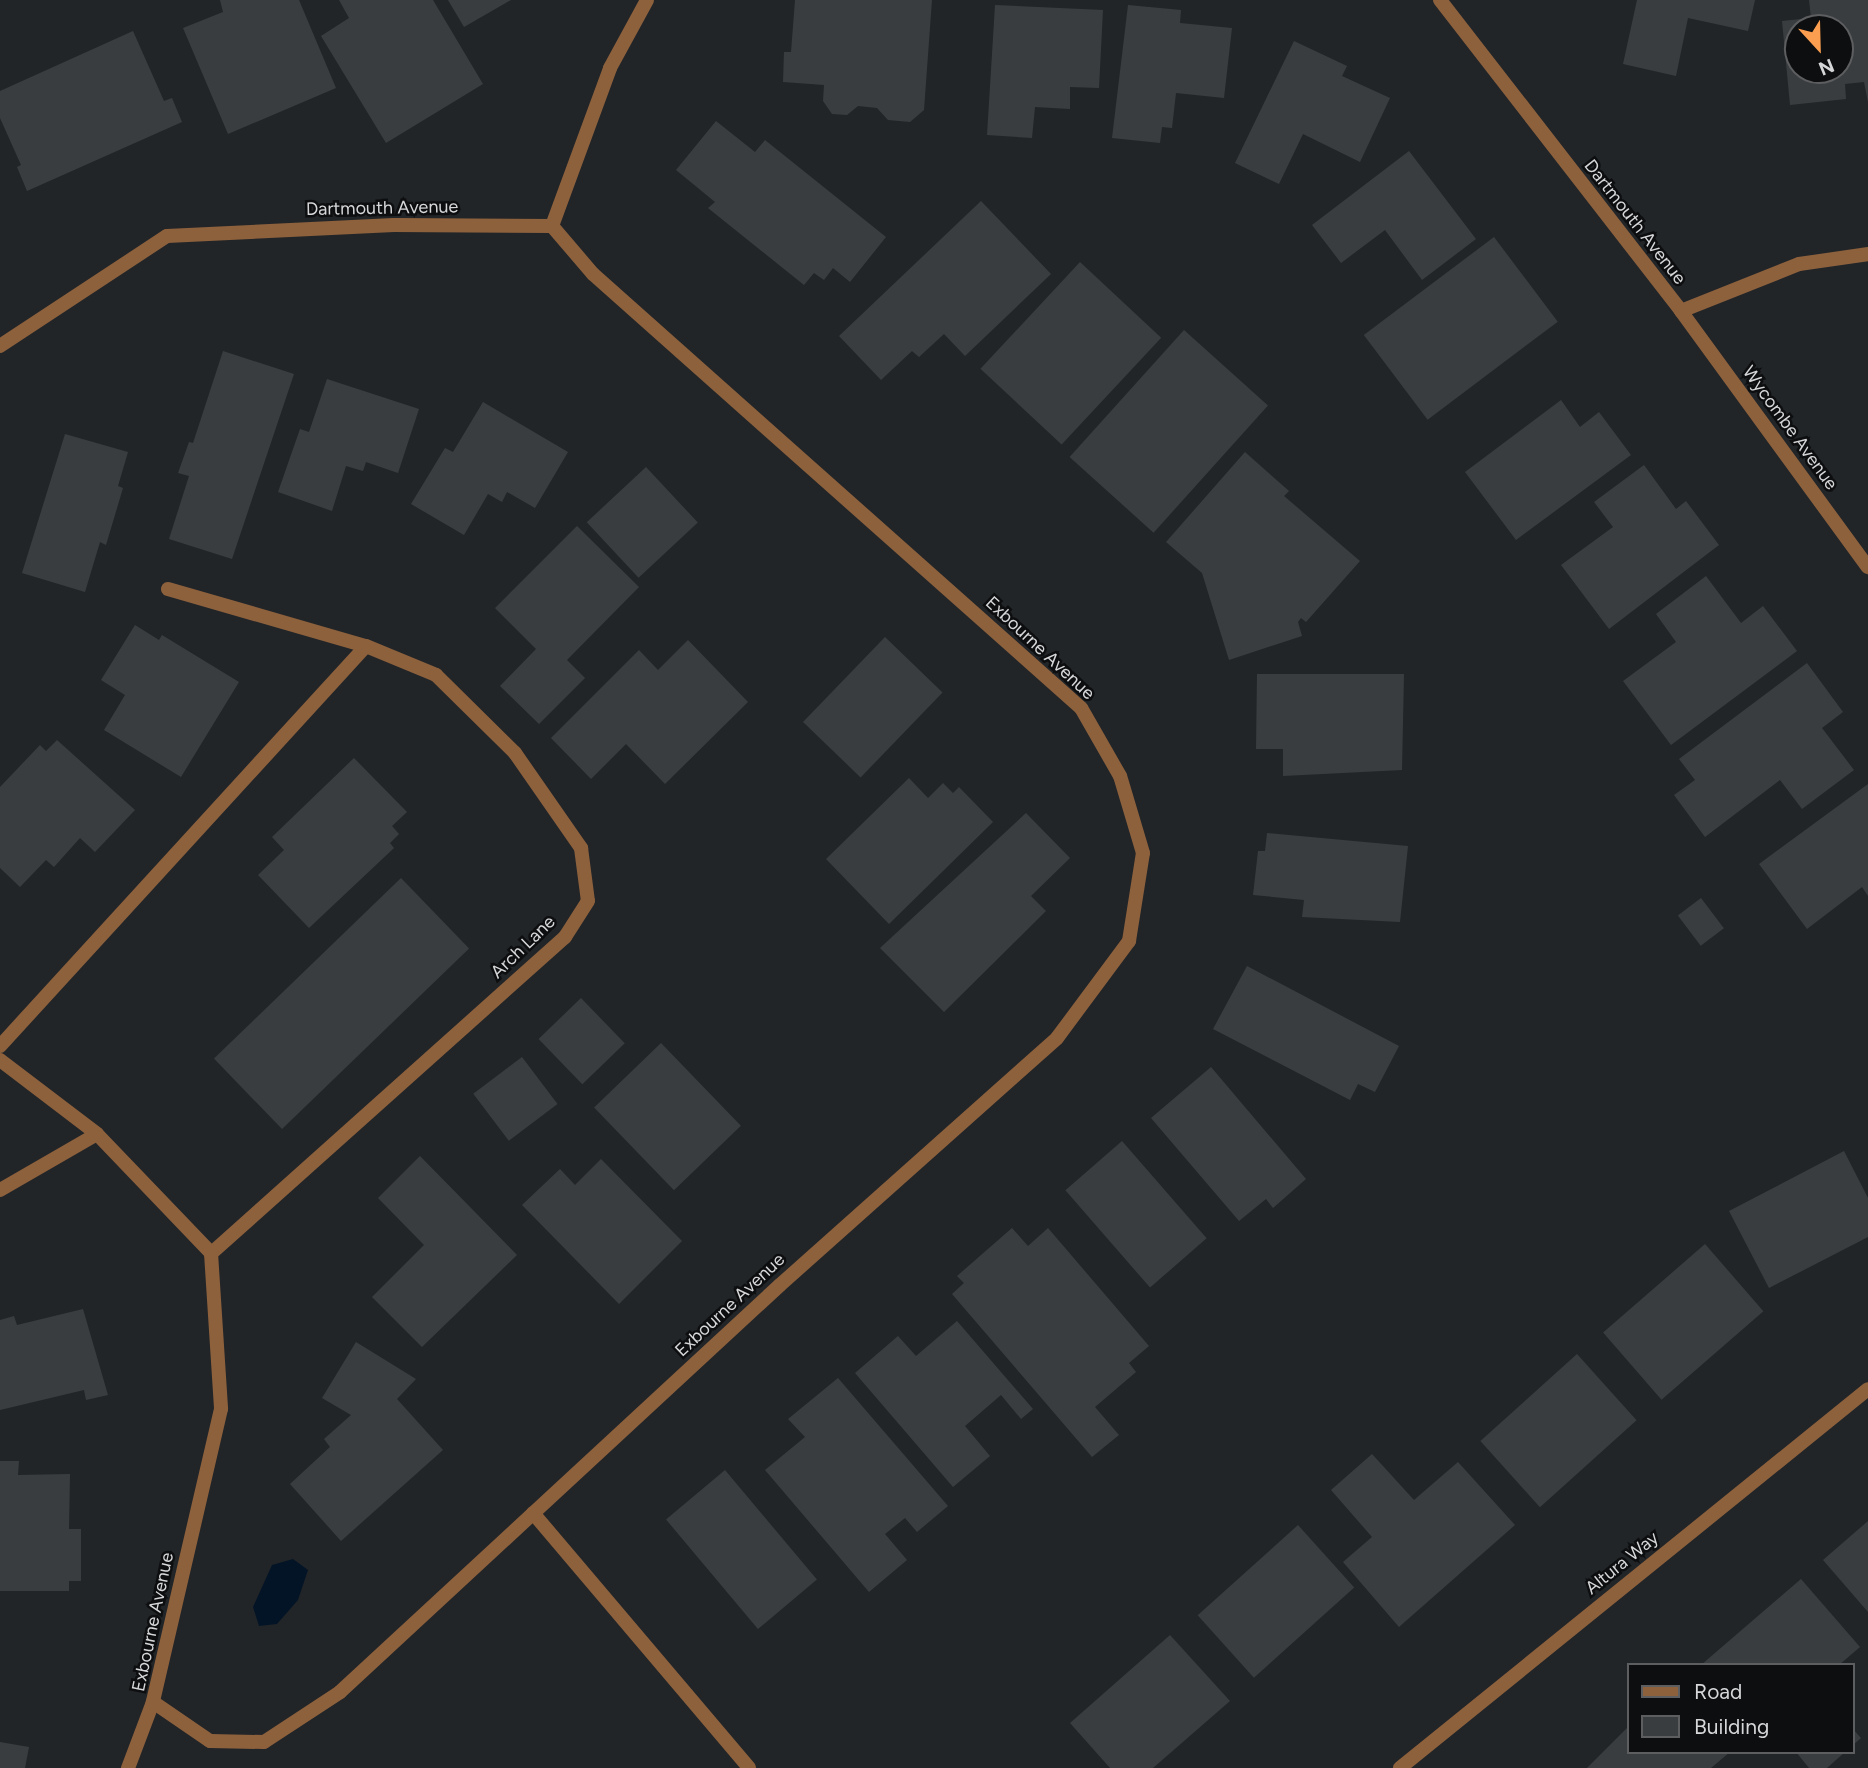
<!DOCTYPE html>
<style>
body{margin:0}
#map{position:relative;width:1868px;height:1768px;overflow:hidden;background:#222528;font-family:Figtree,sans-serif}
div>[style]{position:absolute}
.water>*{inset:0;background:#031426}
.building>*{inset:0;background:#3a3d40;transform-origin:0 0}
.lane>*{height:14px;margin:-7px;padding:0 7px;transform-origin:7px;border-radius:7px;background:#8e613d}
.street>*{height:14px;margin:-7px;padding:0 7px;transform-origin:7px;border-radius:7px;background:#8e613d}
span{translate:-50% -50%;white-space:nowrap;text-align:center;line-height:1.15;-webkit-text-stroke:5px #0d0e0f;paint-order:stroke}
.street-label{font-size:18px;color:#d5d7d9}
.legend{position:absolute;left:1627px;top:1663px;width:228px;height:91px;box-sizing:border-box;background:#0d0e0f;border:2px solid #5d5e60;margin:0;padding:9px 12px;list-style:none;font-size:21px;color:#d5d7d9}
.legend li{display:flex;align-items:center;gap:14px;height:35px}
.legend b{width:35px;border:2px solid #5d5e60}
.north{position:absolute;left:1784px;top:14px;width:70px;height:70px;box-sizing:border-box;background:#0d0e0f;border:2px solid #5d5e60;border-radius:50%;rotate:158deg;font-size:19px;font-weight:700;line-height:28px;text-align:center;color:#d5d7d9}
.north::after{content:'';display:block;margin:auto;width:24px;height:32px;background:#fb9e50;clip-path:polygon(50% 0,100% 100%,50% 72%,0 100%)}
</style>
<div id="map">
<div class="water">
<div style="clip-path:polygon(293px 1559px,308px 1570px,298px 1600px,277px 1624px,259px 1626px,253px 1607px,272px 1565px)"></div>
</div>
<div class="building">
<div style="clip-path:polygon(220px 0,299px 0,336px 88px,228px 134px,183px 28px,223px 12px)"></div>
<div style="clip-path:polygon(339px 0,433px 0,483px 84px,386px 143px,321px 36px,349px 18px)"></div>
<div style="clip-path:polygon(448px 0,511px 0,464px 27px)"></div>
<div style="clip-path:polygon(795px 0,932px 0,924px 110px,910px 122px,888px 120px,877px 108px,858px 106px,847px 115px,832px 114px,823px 101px,824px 85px,783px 82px,784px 52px,791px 52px)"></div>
<div style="clip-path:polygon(1637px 0,1755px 0,1748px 31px,1688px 18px,1676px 76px,1623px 64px)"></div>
<div style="clip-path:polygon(evenodd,1809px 0,1868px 0,1868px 102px,1864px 82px,1845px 84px,1846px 99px,1790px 105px,1782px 21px,1811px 18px,1809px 0,1798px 28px,1840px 28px,1840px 70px,1798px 70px,1798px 28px)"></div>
<div style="clip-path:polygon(995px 5px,1103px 10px,1099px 88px,1070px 87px,1070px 109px,1035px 107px,1032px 138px,987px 135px)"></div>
<div style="clip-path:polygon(1128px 5px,1181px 10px,1180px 23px,1232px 28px,1224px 98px,1176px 93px,1172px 128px,1162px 127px,1160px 143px,1112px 138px)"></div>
<div style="clip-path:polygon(133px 31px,164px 101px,172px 98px,182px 122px,27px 191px,17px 167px,21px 165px,0 118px,0 91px)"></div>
<div style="clip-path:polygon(1294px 41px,1347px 66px,1342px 76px,1390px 98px,1360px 162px,1303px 134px,1279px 184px,1235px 163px)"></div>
<div style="clip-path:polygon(716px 121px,755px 152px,765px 140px,886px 237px,850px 282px,833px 268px,824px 280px,814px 273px,804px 285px,708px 208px,715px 202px,676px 170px)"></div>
<div style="clip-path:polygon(1409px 151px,1476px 239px,1422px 280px,1385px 230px,1341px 263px,1312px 225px)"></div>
<div style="clip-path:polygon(981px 201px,1051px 274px,965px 356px,944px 334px,919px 357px,912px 351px,881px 380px,839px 336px)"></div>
<div style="left:1494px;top:237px;width:106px;height:163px;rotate:53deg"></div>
<div style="left:1080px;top:262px;width:111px;height:146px;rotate:43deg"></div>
<div style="left:1184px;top:330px;width:113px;height:171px;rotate:42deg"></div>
<div style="clip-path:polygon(223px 351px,294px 374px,232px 559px,169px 539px,189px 476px,178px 473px,189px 442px,193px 443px)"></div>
<div style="clip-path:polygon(327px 379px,419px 409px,398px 473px,366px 462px,363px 471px,346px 466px,332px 511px,278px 492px,300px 429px,309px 432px)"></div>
<div style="clip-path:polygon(1561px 400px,1580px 427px,1599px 412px,1631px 455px,1516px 540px,1465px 472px)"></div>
<div style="clip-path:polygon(483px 402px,568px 452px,535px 508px,507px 492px,502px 502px,488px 494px,464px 535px,411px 504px,445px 448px,453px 452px)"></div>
<div style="clip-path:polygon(65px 434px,128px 452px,118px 486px,123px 488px,106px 545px,100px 542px,85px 592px,22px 573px)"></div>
<div style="clip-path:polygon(1245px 452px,1289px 491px,1284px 496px,1360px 561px,1306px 622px,1301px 618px,1298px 622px,1302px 636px,1229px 660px,1202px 573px,1166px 542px)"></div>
<div style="clip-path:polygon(1644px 465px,1676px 509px,1686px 501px,1719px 545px,1609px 629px,1561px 565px,1613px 527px,1594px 502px)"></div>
<div style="left:646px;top:467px;width:76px;height:81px;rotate:47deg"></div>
<div style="clip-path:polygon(577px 526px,639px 587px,567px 660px,585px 678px,539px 724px,500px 686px,536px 649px,495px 608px)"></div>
<div style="clip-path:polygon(1706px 576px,1741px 623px,1763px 606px,1797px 651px,1671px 745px,1623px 681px,1676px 642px,1656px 614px)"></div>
<div style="clip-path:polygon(135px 625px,159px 640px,162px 635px,239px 682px,181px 777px,104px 730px,125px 695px,101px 680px)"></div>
<div style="left:885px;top:637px;width:80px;height:118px;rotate:44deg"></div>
<div style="clip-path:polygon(688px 640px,748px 702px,665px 784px,626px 744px,591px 779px,551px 738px,639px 650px,658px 670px)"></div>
<div style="clip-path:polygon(1807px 663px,1843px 712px,1822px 728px,1854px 770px,1802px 809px,1780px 780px,1705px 837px,1674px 795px,1695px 780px,1679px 759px)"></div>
<div style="clip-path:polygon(1257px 674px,1404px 674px,1402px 770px,1283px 776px,1283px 749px,1256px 749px)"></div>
<div style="clip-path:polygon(57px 740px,135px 810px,95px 852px,80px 838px,54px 867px,46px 860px,20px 887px,0 868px,0 787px,40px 745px,46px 751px)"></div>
<div style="clip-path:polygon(354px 758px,407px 812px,392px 826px,399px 834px,390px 843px,394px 848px,309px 928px,258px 875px,284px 850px,272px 837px)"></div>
<div style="clip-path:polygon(909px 778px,928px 798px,943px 783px,953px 793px,959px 787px,993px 822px,889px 924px,826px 859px)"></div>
<div style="clip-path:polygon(1868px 784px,1868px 896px,1862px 887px,1807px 929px,1759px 864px)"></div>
<div style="clip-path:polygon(1026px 813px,1070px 858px,1031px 896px,1046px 911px,944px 1012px,880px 948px)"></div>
<div style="clip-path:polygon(1267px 833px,1408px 846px,1400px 922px,1302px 917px,1304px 900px,1253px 895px,1258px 851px,1265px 851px)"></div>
<div style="left:401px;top:878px;width:98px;height:260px;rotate:46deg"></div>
<div style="left:1701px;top:898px;width:38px;height:29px;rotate:53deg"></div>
<div style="clip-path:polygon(1247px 966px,1399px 1046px,1375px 1092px,1358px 1084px,1350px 1100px,1213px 1029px)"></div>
<div style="left:581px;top:998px;width:63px;height:59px;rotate:46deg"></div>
<div style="left:661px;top:1043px;width:115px;height:93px;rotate:46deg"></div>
<div style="left:522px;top:1057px;width:59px;height:61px;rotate:53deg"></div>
<div style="clip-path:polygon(1211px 1067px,1306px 1179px,1273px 1208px,1266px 1199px,1239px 1221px,1151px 1118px)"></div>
<div style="left:1122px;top:1141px;width:129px;height:75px;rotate:49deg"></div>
<div style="clip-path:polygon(1844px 1151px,1868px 1198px,1868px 1237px,1769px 1288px,1729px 1211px)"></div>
<div style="clip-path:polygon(420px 1156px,517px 1255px,422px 1347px,372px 1297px,424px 1245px,378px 1198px)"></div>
<div style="clip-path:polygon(601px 1159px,682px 1241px,619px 1304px,522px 1205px,560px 1169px,575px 1185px)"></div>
<div style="clip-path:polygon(1012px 1228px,1028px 1246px,1048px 1228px,1149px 1346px,1129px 1363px,1136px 1372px,1095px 1407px,1119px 1435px,1092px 1457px,952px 1294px,964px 1283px,957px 1276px)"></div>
<div style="left:1705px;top:1244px;width:89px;height:135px;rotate:49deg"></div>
<div style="clip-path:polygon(83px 1309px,108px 1395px,86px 1400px,84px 1390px,0 1410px,0 1320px,14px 1316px,17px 1325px)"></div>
<div style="clip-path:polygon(957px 1321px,1033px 1409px,1021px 1419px,1001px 1395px,965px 1426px,990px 1456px,953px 1487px,855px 1373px,898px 1336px,916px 1356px)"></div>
<div style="clip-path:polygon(356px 1342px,416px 1379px,397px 1399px,443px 1450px,341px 1541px,290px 1484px,330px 1447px,324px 1439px,351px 1415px,322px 1398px)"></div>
<div style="left:1577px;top:1354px;width:89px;height:130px;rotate:48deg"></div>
<div style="clip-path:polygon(838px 1378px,948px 1506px,917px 1532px,905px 1518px,885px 1534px,907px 1560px,869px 1592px,765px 1470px,805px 1437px,788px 1419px)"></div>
<div style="clip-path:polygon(1372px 1454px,1414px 1500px,1458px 1462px,1515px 1525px,1399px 1627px,1343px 1562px,1372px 1537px,1331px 1490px)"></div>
<div style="clip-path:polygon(0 1461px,19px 1461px,18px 1475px,70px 1474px,69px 1529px,81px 1529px,81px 1581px,69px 1581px,69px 1591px,0 1591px)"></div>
<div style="left:725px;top:1470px;width:143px;height:77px;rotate:50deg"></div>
<div style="clip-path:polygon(1868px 1521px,1868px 1612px,1823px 1560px)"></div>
<div style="left:1298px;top:1525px;width:84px;height:135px;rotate:48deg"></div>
<div style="clip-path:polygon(1801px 1579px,1860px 1647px,1839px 1665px,1701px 1665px)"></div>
<div style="clip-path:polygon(1170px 1635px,1230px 1701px,1153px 1768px,1110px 1768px,1070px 1723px)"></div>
<div style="clip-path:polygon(1628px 1727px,1628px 1752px,1730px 1752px,1711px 1768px,1587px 1768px)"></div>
<div style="clip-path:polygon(1852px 1728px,1861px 1738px,1852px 1746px)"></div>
<div style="clip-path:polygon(0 1742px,29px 1747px,25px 1768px,0 1768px)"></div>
<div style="clip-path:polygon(1796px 1752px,1845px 1752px,1827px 1768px,1809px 1768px)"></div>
</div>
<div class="lane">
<div style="left:533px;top:1513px;width:334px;rotate:49.7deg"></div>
</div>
<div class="street">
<div style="left:1440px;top:0;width:393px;rotate:52.2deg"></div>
<div style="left:1681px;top:311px;width:127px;rotate:-21.7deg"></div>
<div style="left:1799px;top:264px;width:70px;rotate:-8.2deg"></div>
<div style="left:1681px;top:311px;width:317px;rotate:53.9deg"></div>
<div style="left:0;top:346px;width:200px;rotate:-33.4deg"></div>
<div style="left:167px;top:236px;width:227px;rotate:-2.8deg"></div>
<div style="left:394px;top:225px;width:158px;rotate:0.4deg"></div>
<div style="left:552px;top:226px;width:168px;rotate:-69.8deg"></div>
<div style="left:610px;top:68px;width:77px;rotate:-61.4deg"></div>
<div style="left:168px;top:589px;width:206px;rotate:16.1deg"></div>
<div style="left:0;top:1046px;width:542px;rotate:-47.54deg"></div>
<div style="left:366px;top:646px;width:76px;rotate:22.5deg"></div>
<div style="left:436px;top:675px;width:111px;rotate:44.6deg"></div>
<div style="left:515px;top:753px;width:116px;rotate:55.2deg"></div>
<div style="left:581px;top:848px;width:53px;rotate:82.5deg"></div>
<div style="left:588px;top:901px;width:43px;rotate:122.6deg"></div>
<div style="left:565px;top:937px;width:475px;rotate:138.2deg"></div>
<div style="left:0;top:1060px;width:122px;rotate:37.3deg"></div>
<div style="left:97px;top:1134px;width:165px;rotate:46.2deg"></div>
<div style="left:211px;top:1253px;width:156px;rotate:86.3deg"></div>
<div style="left:221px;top:1409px;width:301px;rotate:103.1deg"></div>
<div style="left:153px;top:1702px;width:71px;rotate:110.7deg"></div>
<div style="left:0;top:1190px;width:112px;rotate:-30deg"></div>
<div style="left:153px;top:1702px;width:69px;rotate:34.4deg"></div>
<div style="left:210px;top:1741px;width:54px;rotate:1.1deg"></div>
<div style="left:264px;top:1742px;width:91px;rotate:-33.3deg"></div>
<div style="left:340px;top:1692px;width:599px;rotate:-42.77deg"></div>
<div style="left:780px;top:1285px;width:371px;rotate:-41.7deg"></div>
<div style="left:1057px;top:1038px;width:121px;rotate:-53.4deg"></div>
<div style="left:1129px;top:941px;width:89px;rotate:-81deg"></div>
<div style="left:1143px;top:853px;width:80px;rotate:-106.6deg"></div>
<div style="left:1120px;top:776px;width:78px;rotate:-119.8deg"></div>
<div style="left:1081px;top:708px;width:653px;rotate:-138.35deg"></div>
<div style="left:593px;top:274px;width:63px;rotate:-130.5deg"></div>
<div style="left:1400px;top:1768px;width:602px;rotate:-39deg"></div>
</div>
<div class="street-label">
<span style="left:382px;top:208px;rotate:-1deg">Dartmouth Avenue</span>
<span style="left:1635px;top:222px;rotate:52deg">Dartmouth Avenue</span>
<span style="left:1790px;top:428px;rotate:54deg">Wycombe Avenue</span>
<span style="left:1040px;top:648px;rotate:43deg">Exbourne Avenue</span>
<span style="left:523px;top:947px;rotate:-44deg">Arch Lane</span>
<span style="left:730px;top:1305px;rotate:-43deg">Exbourne Avenue</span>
<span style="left:1622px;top:1563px;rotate:-39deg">Altura Way</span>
<span style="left:153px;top:1622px;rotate:-78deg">Exbourne Avenue</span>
</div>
<ul class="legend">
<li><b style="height:9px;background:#8e613d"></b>Road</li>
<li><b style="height:19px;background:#3a3d40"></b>Building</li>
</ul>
<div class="north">N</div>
</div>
